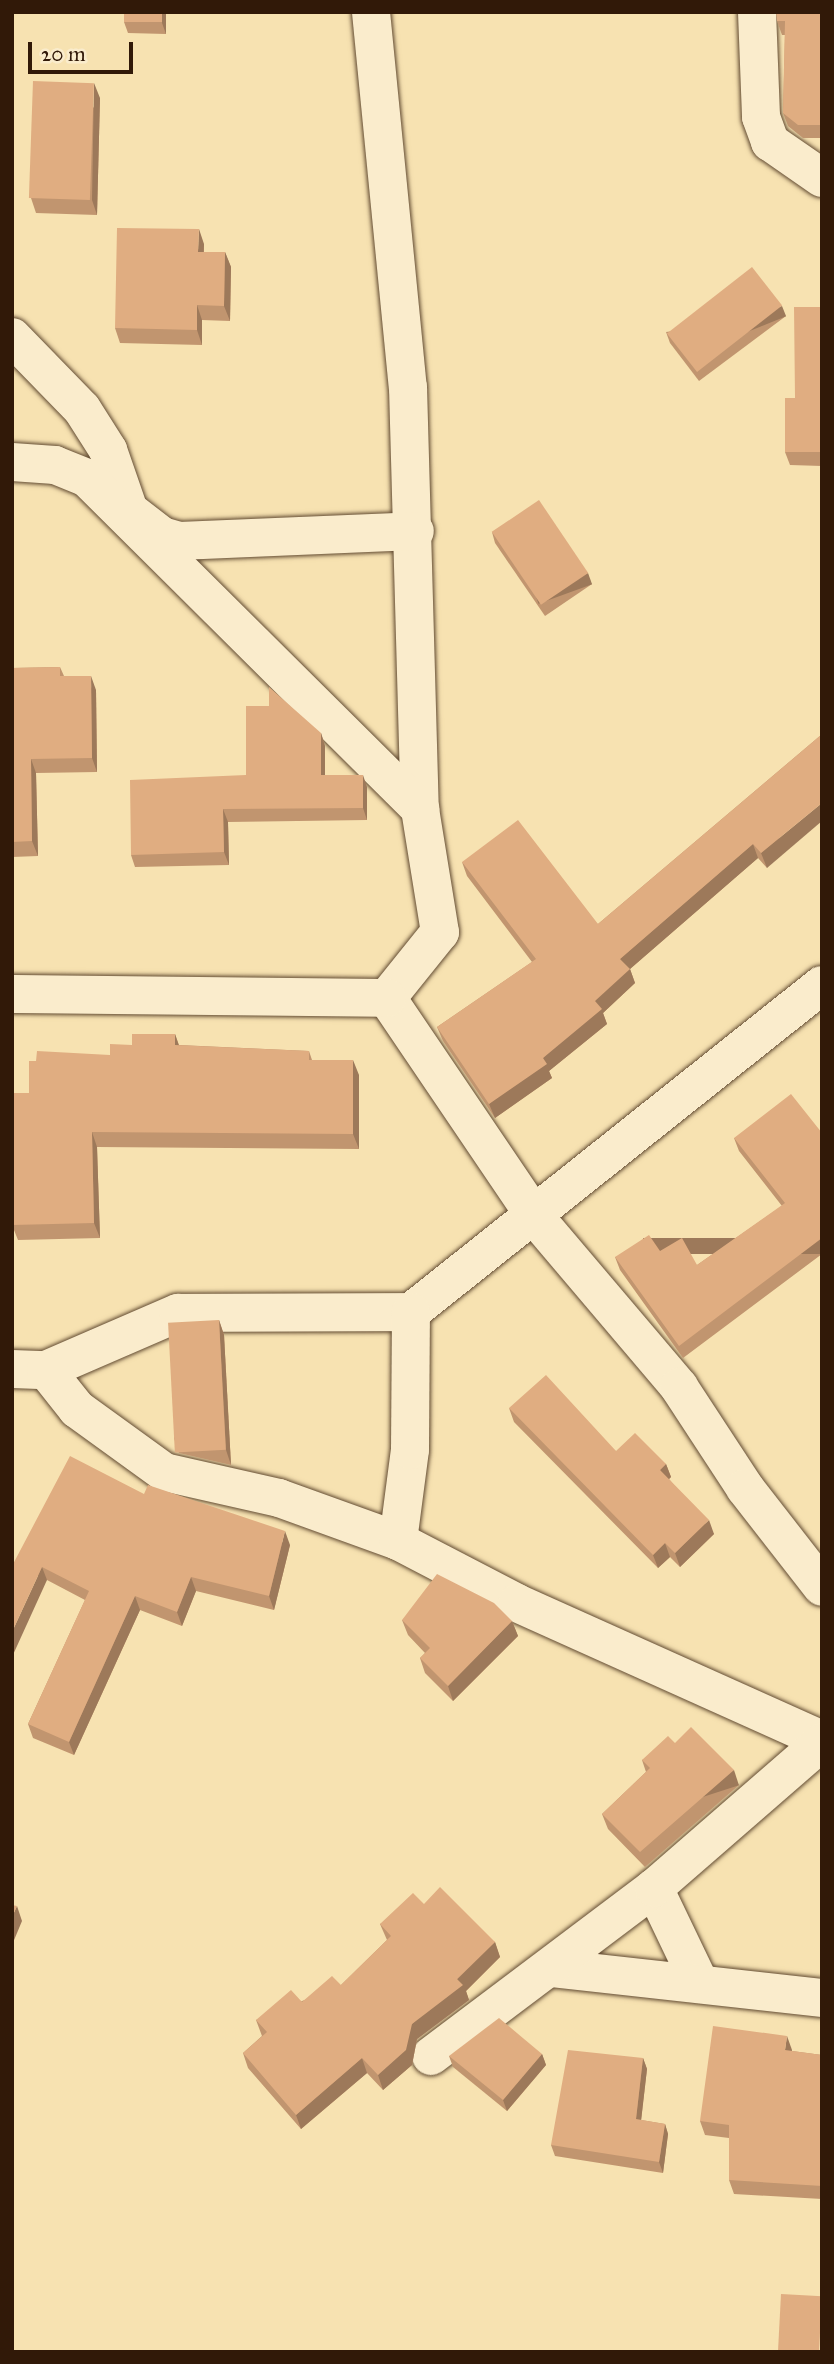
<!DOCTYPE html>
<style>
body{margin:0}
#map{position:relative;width:834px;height:2364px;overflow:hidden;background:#f7e2b1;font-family:"IM FELL Great Primer",serif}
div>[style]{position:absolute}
.roads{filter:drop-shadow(0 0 2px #624b32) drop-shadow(0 0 2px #624b32)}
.minor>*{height:38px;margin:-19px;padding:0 19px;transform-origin:19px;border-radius:19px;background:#faeccc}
.wall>*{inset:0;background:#c1956f}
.shaded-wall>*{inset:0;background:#9d795a;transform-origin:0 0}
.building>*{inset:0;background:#e0ad81;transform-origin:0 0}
span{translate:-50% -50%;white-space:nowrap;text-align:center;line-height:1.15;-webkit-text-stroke:5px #faeccc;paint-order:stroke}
.frame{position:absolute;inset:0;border:14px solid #311908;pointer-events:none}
.scale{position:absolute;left:28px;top:42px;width:105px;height:32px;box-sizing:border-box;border:4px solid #311908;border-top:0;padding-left:9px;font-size:21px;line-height:24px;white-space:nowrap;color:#311908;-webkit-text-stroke:5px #faeccc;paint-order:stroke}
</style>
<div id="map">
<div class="roads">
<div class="minor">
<div style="left:371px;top:12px;width:377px;rotate:84.4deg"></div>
<div style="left:408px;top:387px;width:422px;rotate:88.4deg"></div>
<div style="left:420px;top:809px;width:125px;rotate:80.8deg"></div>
<div style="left:440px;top:932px;width:85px;rotate:128.8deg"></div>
<div style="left:387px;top:998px;width:264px;rotate:55.9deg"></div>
<div style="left:535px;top:1217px;width:223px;rotate:49.7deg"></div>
<div style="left:679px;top:1387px;width:121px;rotate:56.8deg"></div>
<div style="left:745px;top:1488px;width:125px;rotate:52.1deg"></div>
<div style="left:757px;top:12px;width:105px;rotate:87.8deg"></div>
<div style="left:761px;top:117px;width:27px;rotate:70deg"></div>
<div style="left:770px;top:142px;width:63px;rotate:34.7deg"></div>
<div style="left:12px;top:337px;width:100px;rotate:45.8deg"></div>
<div style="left:82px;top:409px;width:49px;rotate:57.6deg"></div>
<div style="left:108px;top:450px;width:58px;rotate:70.9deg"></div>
<div style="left:12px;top:462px;width:43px;rotate:4deg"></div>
<div style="left:55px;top:465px;width:35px;rotate:22deg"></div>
<div style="left:87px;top:478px;width:95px;rotate:37.7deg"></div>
<div style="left:162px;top:536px;width:18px;rotate:16deg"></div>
<div style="left:179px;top:541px;width:236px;rotate:-2.4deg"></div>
<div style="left:87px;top:478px;width:470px;rotate:44.8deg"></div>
<div style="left:12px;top:994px;width:375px;rotate:0.6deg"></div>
<div style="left:12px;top:1369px;width:34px;rotate:2deg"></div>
<div style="left:46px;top:1370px;width:144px;rotate:-23.4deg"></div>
<div style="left:178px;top:1313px;width:233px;rotate:-0.2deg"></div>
<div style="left:411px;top:1312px;width:525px;rotate:-38.51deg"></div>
<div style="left:46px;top:1370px;width:50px;rotate:51.5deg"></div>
<div style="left:77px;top:1409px;width:107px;rotate:35.9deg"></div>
<div style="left:164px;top:1472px;width:118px;rotate:12.7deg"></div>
<div style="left:279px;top:1498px;width:127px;rotate:19.9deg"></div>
<div style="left:398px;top:1541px;width:134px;rotate:27.5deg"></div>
<div style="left:517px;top:1603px;width:334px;rotate:24.2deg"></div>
<div style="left:398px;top:1541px;width:92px;rotate:-82.5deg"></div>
<div style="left:410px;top:1450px;width:138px;rotate:-89.6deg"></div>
<div style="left:654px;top:1888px;width:106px;rotate:64.4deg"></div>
<div style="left:551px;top:1968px;width:273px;rotate:6.3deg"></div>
<div style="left:431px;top:2056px;width:279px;rotate:-37deg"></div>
<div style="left:654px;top:1888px;width:223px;rotate:-41deg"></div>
</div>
</div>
<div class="wall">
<div style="clip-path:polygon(166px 12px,166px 34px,128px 33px,124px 22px)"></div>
<div style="clip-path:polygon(822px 12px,822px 138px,803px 138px,788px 126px,783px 113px,785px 35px,782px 35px,777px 21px)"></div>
<div style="clip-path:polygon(100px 98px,97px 215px,36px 213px,31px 198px)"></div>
<div style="clip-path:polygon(204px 244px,204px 252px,225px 252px,231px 267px,230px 321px,202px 320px,202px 345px,120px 343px,115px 328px)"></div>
<div style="clip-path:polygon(822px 307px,822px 466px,790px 465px,785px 452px,795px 398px)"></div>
<div style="clip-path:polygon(786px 316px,699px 381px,670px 343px,666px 332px)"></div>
<div style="clip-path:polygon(492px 532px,592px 584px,545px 616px,495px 543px)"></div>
<div style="clip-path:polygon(60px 667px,64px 676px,96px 690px,97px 772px,36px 773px,38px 856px,12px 857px,12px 668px)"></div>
<div style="clip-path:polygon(321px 733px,325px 746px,325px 775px,367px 787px,367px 820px,228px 822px,229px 865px,135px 867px,131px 855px,246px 775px)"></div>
<div style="clip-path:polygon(821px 735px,767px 868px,758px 858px,630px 969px,635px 983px,603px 1013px,607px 1024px,549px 1071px,552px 1078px,495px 1118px,443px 1041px,437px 1027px,532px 962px,467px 876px,462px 862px,598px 924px)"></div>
<div style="clip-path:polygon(175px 1034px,179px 1045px,309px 1051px,312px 1060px,359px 1075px,359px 1149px,97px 1147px,100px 1238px,18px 1240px,12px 1225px,29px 1093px,132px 1045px)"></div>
<div style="clip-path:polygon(822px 1133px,822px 1254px,683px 1358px,620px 1270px,615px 1257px,660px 1251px,697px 1265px,782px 1206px,739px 1151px,734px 1138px)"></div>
<div style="clip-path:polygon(219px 1320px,224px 1335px,231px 1465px,179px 1453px,174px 1438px)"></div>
<div style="clip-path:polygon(509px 1408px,616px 1451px,666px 1464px,671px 1477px,669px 1479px,714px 1534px,680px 1567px,670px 1557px,658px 1568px,514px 1422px)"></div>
<div style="clip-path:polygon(144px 1494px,290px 1545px,274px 1610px,196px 1591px,182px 1626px,140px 1610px,74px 1755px,33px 1738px,28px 1724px,85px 1600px,47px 1580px,12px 1566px)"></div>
<div style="clip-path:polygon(402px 1620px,512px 1621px,518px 1636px,453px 1701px,425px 1673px,420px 1658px,425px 1653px,408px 1635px)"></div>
<div style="clip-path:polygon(675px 1743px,739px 1785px,645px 1867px,608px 1829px,602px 1814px,646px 1772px,642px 1760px)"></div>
<div style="clip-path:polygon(424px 1904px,495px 1942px,500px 1957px,466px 1991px,469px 2000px,417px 2039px,412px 2065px,383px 2090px,367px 2073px,301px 2129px,248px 2068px,243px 2053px,262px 2036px,256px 2020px,341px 1985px,387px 1940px,380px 1924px)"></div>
<div style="clip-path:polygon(792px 2050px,792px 2051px,822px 2055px,822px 2199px,734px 2194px,729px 2180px,729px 2138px,705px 2135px,700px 2121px)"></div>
<div style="clip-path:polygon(542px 2054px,546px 2065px,507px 2111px,453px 2067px,449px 2056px)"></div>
<div style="clip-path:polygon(643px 2058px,647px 2069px,641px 2120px,665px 2124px,668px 2134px,663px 2173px,555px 2156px,551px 2145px)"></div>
</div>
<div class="shaded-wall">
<div style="clip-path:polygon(162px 12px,166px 12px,166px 34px,162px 23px)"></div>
<div style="clip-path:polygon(94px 83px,100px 98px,97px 215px,92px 200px)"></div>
<div style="clip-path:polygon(199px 229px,204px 244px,203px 267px,198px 252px)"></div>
<div style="clip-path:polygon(225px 252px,231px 267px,230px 321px,224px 306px)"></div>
<div style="clip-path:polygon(197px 305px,202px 320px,202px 345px,197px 330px)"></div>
<div style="left:782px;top:306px;width:11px;height:108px;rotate:68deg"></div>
<div style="left:588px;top:573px;width:12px;height:57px;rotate:70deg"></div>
<div style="clip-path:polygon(91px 676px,96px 690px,97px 772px,92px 758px)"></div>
<div style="clip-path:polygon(321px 733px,325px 746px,325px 787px,321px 775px)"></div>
<div style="clip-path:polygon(31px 759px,36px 773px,38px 856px,32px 841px)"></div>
<div style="clip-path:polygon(363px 775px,367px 787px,367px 820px,363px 808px)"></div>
<div style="clip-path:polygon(822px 803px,822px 821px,767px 868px,761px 853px)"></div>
<div style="clip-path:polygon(223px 809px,228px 822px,229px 865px,224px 852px)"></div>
<div style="clip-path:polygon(753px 844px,758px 858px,630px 969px,635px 983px,603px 1013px,607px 1024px,549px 1071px,552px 1078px,495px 1118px,489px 1104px,543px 1058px,595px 1001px,620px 959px)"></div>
<div style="clip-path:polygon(175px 1034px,180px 1049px,175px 1045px)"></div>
<div style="clip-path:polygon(353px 1060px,359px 1075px,359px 1149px,353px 1134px)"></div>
<div style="clip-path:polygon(92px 1132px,97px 1147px,100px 1238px,94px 1223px)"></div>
<div style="left:822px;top:1238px;width:16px;height:179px;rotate:90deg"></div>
<div style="clip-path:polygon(219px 1320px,224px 1335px,231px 1465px,226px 1450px)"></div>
<div style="clip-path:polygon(666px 1464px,671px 1477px,665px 1483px,660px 1470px)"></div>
<div style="clip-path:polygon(709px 1520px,714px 1534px,680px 1567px,675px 1553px)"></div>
<div style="clip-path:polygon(285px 1531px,290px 1545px,274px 1610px,269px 1596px)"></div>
<div style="clip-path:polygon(665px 1543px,670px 1557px,658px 1568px,653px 1555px)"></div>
<div style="clip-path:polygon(42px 1567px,47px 1580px,12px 1657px,12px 1632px)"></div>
<div style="clip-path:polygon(191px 1577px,196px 1591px,182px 1626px,177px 1612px)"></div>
<div style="clip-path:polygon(135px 1596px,140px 1610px,74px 1755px,69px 1742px)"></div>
<div style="clip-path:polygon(512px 1621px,518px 1636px,453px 1701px,448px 1686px)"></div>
<div style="left:734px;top:1770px;width:16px;height:125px;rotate:72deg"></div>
<div style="clip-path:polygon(17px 1906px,22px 1921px,12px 1945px,12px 1917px)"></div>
<div style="clip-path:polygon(495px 1942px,500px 1957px,466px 1991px,469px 2000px,417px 2039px,412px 2065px,383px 2090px,378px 2075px,412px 2024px)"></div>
<div style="clip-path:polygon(787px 2036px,792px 2050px,790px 2063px,785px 2050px)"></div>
<div style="clip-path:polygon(542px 2054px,546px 2065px,507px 2111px,503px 2100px)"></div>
<div style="clip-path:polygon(362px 2058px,367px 2073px,301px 2129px,296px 2115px)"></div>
<div style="clip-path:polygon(643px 2058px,647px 2069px,640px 2130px,636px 2119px)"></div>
<div style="clip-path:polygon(665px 2124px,668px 2134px,663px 2173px,659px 2162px)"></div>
</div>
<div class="building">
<div style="left:124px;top:12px;width:38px;height:10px"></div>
<div style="clip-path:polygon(776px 12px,822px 12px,822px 125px,798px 125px,783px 113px,785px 21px,777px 21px)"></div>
<div style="left:33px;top:81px;width:61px;height:117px;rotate:2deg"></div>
<div style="clip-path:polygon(117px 228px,199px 229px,198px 252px,225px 252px,224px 306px,197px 305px,197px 330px,115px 328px)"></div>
<div style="left:752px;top:267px;width:49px;height:108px;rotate:52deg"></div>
<div style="clip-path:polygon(794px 307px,822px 307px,822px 452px,785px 452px,785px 398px,795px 398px)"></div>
<div style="left:539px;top:500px;width:88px;height:57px;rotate:56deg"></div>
<div style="clip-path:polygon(60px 667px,60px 676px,91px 676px,92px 758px,31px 759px,32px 841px,12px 842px,12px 668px)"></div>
<div style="clip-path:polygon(269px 687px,321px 733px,321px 775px,363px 775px,363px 808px,223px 809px,224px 852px,131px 855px,130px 780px,246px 775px,246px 706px,269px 706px)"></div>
<div style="clip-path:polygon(821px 735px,822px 803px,761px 853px,753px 844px,620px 959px,630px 969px,595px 1001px,602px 1009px,543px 1058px,547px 1064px,489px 1104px,437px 1027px,536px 959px,462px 862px,518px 820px,598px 924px)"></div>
<div style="clip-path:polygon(132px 1034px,175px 1034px,175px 1045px,309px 1051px,309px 1060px,353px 1060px,353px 1134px,92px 1132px,94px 1223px,12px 1225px,14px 1093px,29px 1093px,29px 1061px,36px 1061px,37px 1051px,110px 1055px,110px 1044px,132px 1045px)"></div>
<div style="clip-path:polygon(791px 1094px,822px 1133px,822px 1238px,679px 1346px,615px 1257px,649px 1235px,660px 1251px,682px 1238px,697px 1265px,785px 1203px,734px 1138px)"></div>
<div style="left:219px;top:1320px;width:130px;height:51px;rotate:87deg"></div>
<div style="clip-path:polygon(546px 1375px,616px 1451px,635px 1433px,666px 1464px,660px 1470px,709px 1520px,675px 1553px,665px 1543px,653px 1555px,509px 1408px)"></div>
<div style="clip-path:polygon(70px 1456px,144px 1494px,148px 1485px,285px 1531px,269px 1596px,191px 1577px,177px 1612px,135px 1596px,69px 1742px,28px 1724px,89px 1591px,42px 1567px,12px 1632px,12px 1566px)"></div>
<div style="clip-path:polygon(437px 1574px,494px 1603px,512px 1621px,448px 1686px,420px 1658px,430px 1648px,402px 1620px)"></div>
<div style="clip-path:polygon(691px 1727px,734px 1770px,640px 1852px,602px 1814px,650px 1768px,642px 1760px,668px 1736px,675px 1743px)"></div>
<div style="clip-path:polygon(440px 1887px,495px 1942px,457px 1979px,463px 1985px,412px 2024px,406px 2050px,378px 2075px,362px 2058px,296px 2115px,243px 2053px,267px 2032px,256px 2020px,291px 1990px,302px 2002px,332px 1976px,341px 1985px,391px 1936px,380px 1924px,413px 1893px,424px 1904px)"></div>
<div style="clip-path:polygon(12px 1905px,17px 1906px,12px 1917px)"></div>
<div style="clip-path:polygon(499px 2018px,542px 2054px,503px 2100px,449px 2056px)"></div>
<div style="clip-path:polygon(713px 2026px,787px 2036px,785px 2050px,822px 2055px,822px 2186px,729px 2180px,729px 2125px,700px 2121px)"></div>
<div style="clip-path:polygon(568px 2050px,643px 2058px,636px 2119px,665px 2124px,659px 2162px,551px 2145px)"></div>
<div style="left:781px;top:2294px;width:41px;height:58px;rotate:3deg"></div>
</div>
<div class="frame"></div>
<div class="scale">20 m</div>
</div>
